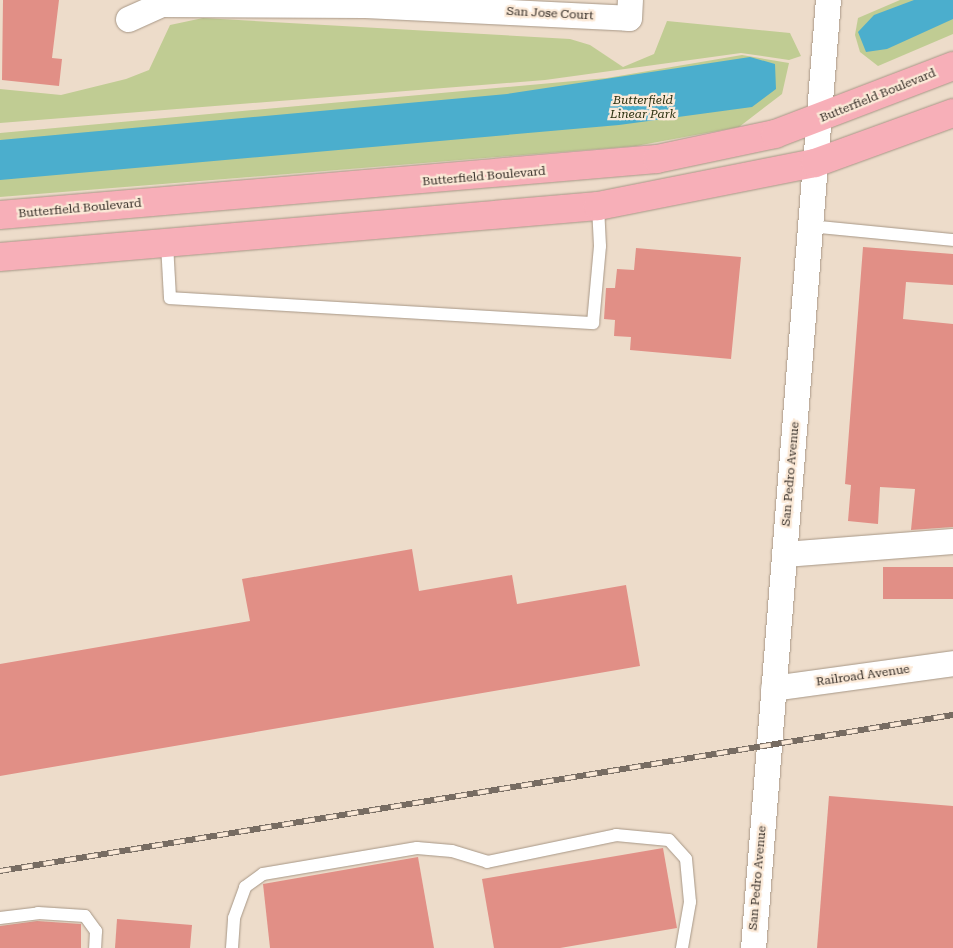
<!DOCTYPE html>
<style>
body{margin:0}
#map{position:relative;width:953px;height:948px;overflow:hidden;background:#eddcca;font-family:"Roboto Serif",serif}
div>[style]{position:absolute}
.green>*{inset:0;background:#c0cc93}
.water>*{inset:0;background:#4baecd}
.building>*{inset:0;background:#e18f86;transform-origin:0 0}
.roads{filter:drop-shadow(0 0 1px #a79786) drop-shadow(0 0 1px #a79786)}
.service>*{height:12px;margin:-6px;padding:0 6px;transform-origin:6px;border-radius:6px;background:#fff}
.minor>*{height:25px;margin:-12.5px;padding:0 12.5px;transform-origin:12.5px;border-radius:12.5px;background:#fff}
.primary>*{height:28px;margin:-14px;padding:0 14px;transform-origin:14px;border-radius:14px;background:#f7afb8}
.rail>*{height:5.5px;margin-top:-2.75px;transform-origin:0;background:repeating-linear-gradient(90deg,#fbe9d7 0 11px,#776c62 0 22px);box-sizing:border-box;border-block:1px solid #776c62}
span{translate:-50% -50%;white-space:nowrap;text-align:center;line-height:1.15;-webkit-text-stroke:4.5px #fbe9d7;paint-order:stroke}
.street-label{font-size:12px;color:#312a24}
.park-label{font-size:12px;color:#2a300f;font-style:italic}
</style>
<div id="map">
<div class="green">
<div style="clip-path:polygon(900px 0,953px 0,953px 34px,878px 66px,860px 52px,855px 35px,858px 18px)"></div>
<div style="clip-path:polygon(203px 18px,570px 39px,590px 45px,623px 67px,654px 54px,667px 21px,790px 33px,801px 56px,789px 60px,741px 53px,545px 80px,0 123px,0 89px,61px 95px,126px 79px,149px 70px,170px 25px)"></div>
<div style="clip-path:polygon(742px 55px,789px 63px,782px 94px,739px 127px,636px 146px,0 197px,0 133px,607px 78px)"></div>
</div>
<div class="water">
<div style="clip-path:polygon(914px 0,953px 0,953px 19px,887px 49px,866px 52px,858px 32px,874px 15px)"></div>
<div style="clip-path:polygon(750px 57px,775px 64px,776px 89px,752px 107px,619px 125px,0 180px,0 140px,507px 94px)"></div>
</div>
<div class="building">
<div style="clip-path:polygon(3px 0,59px 0,52px 58px,62px 59px,59px 86px,2px 80px)"></div>
<div style="clip-path:polygon(863px 247px,953px 254px,953px 285px,906px 282px,903px 319px,953px 324px,953px 527px,911px 530px,915px 489px,880px 487px,878px 524px,848px 521px,851px 485px,845px 484px)"></div>
<div style="clip-path:polygon(636px 248px,741px 257px,731px 359px,630px 350px,631px 337px,614px 336px,615px 320px,604px 319px,606px 288px,615px 288px,617px 269px,634px 270px)"></div>
<div style="clip-path:polygon(412px 549px,419px 591px,512px 575px,517px 604px,626px 585px,640px 666px,0 776px,0 664px,250px 621px,242px 579px)"></div>
<div style="left:953px;top:567px;width:32px;height:70px;rotate:90deg"></div>
<div style="clip-path:polygon(829px 796px,953px 806px,953px 948px,817px 948px)"></div>
<div style="clip-path:polygon(663px 848px,677px 928px,560px 948px,494px 948px,482px 879px)"></div>
<div style="clip-path:polygon(418px 857px,434px 948px,270px 948px,263px 884px)"></div>
<div style="clip-path:polygon(117px 919px,192px 925px,190px 948px,115px 948px)"></div>
<div style="clip-path:polygon(37px 921px,81px 924px,81px 948px,0 948px,0 926px)"></div>
</div>
<div class="roads">
<div class="service">
<div style="left:810px;top:226px;width:144px;rotate:5.6deg"></div>
<div style="left:167px;top:244px;width:54px;rotate:86.8deg"></div>
<div style="left:170px;top:298px;width:424px;rotate:3.4deg"></div>
<div style="left:593px;top:323px;width:77px;rotate:-84.8deg"></div>
<div style="left:600px;top:246px;width:40px;rotate:-92.9deg"></div>
<div style="left:0;top:918px;width:38px;rotate:-7deg"></div>
<div style="left:38px;top:913px;width:47px;rotate:3.7deg"></div>
<div style="left:85px;top:916px;width:19px;rotate:54deg"></div>
<div style="left:96px;top:931px;width:17px;rotate:93deg"></div>
<div style="left:232px;top:948px;width:30px;rotate:-86deg"></div>
<div style="left:234px;top:918px;width:33px;rotate:-70deg"></div>
<div style="left:245px;top:887px;width:22px;rotate:-36deg"></div>
<div style="left:263px;top:874px;width:156px;rotate:-9.6deg"></div>
<div style="left:417px;top:848px;width:35px;rotate:5deg"></div>
<div style="left:452px;top:851px;width:37px;rotate:17deg"></div>
<div style="left:487px;top:862px;width:132px;rotate:-11.8deg"></div>
<div style="left:616px;top:835px;width:53px;rotate:5.4deg"></div>
<div style="left:669px;top:840px;width:25px;rotate:48deg"></div>
<div style="left:686px;top:859px;width:43px;rotate:84.7deg"></div>
<div style="left:690px;top:902px;width:47px;rotate:99.9deg"></div>
</div>
<div class="minor">
<div style="left:128px;top:19px;width:37px;rotate:-24deg"></div>
<div style="left:162px;top:4px;width:203px;rotate:0.3deg"></div>
<div style="left:365px;top:5px;width:264px;rotate:2.8deg"></div>
<div style="left:629px;top:18px;width:18px;rotate:-87deg"></div>
<div style="left:784px;top:554px;width:169px;rotate:-4.4deg"></div>
<div style="left:773px;top:688px;width:182px;rotate:-7.9deg"></div>
<div style="left:753px;top:948px;width:951px;rotate:-85.48deg"></div>
</div>
<div class="primary">
<div style="left:0;top:215px;width:659px;rotate:-4.87deg"></div>
<div style="left:657px;top:159px;width:121px;rotate:-12deg"></div>
<div style="left:775px;top:134px;width:191px;rotate:-20.9deg"></div>
<div style="left:0;top:257px;width:600px;rotate:-4.87deg"></div>
<div style="left:598px;top:206px;width:221px;rotate:-11.2deg"></div>
<div style="left:815px;top:163px;width:147px;rotate:-19.9deg"></div>
</div>
</div>
<div class="rail">
<div style="left:0;top:871px;width:966px;rotate:-9.3deg"></div>
</div>
<div class="street-label">
<span style="left:550px;top:14px;rotate:3deg">San Jose Court</span>
<span style="left:878px;top:96px;rotate:-22deg">Butterfield Boulevard</span>
<span style="left:484px;top:177px;rotate:-5deg">Butterfield Boulevard</span>
<span style="left:80px;top:209px;rotate:-5deg">Butterfield Boulevard</span>
<span style="left:791px;top:474px;rotate:-85deg">San Pedro Avenue</span>
<span style="left:863px;top:676px;rotate:-8deg">Railroad Avenue</span>
<span style="left:758px;top:878px;rotate:-85deg">San Pedro Avenue</span>
</div>
<div class="park-label">
<span style="left:643px;top:108px">Butterfield<br>Linear Park</span>
</div>
</div>
